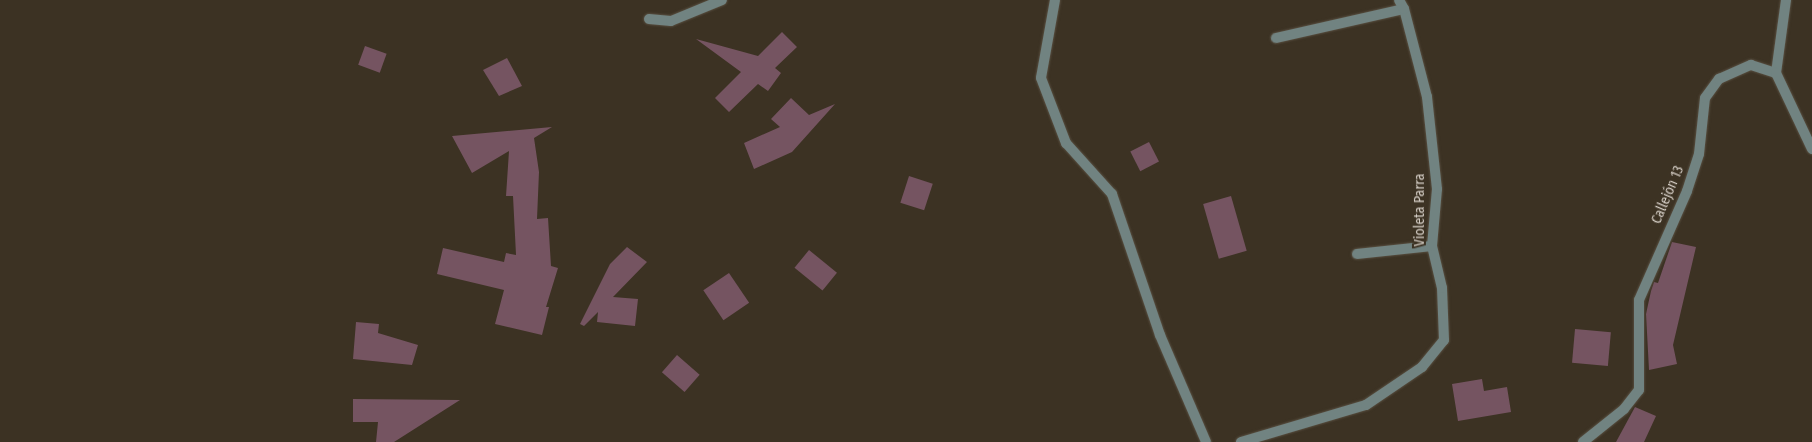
<!DOCTYPE html>
<meta charset="utf-8">
<style>
body{margin:0}
#map{position:relative;width:1812px;height:442px;overflow:hidden;background:#3c3223;font-family:"Fira Sans Condensed",sans-serif}
div>[style]{position:absolute}
.building>*{inset:0;background:#755461;transform-origin:0 0}
.roads{filter:drop-shadow(0 0 1px #584f41) drop-shadow(0 0 1px #584f41)}
.minor>*{height:10px;margin:-5px;padding:0 5px;transform-origin:5px;border-radius:5px;background:#718381}
span{translate:-50% -50%;white-space:nowrap;text-align:center;line-height:1.15;-webkit-text-stroke:4px #3c3223;paint-order:stroke}
.street-label{font-size:14px;color:#d9d2ca}
</style>
<div id="map">
<div class="building">
<div style="clip-path:polygon(782px 32px,797px 47px,775px 68px,781px 73px,768px 91px,758px 84px,729px 112px,715px 98px,741px 72px,696px 39px,758px 56px)"></div>
<div style="left:365px;top:46px;width:23px;height:20px;rotate:20deg"></div>
<div style="clip-path:polygon(507px 58px,522px 86px,499px 96px,483px 70px)"></div>
<div style="clip-path:polygon(791px 98px,809px 115px,835px 104px,792px 152px,754px 169px,744px 143px,780px 127px,771px 119px)"></div>
<div style="clip-path:polygon(552px 127px,534px 138px,539px 172px,537px 219px,548px 218px,551px 266px,558px 268px,546px 307px,549px 307px,542px 335px,495px 324px,504px 290px,437px 274px,443px 248px,504px 262px,506px 253px,516px 255px,513px 196px,506px 196px,509px 151px,472px 173px,452px 136px)"></div>
<div style="left:1149px;top:142px;width:22px;height:21px;rotate:63deg"></div>
<div style="left:909px;top:176px;width:25px;height:28px;rotate:18deg"></div>
<div style="left:1231px;top:196px;width:57px;height:29px;rotate:74deg"></div>
<div style="clip-path:polygon(1672px 242px,1696px 247px,1673px 345px,1677px 364px,1649px 370px,1646px 314px,1651px 291px,1654px 282px,1658px 283px)"></div>
<div style="clip-path:polygon(627px 247px,647px 262px,613px 297px,638px 299px,635px 326px,597px 322px,598px 312px,584px 326px,580px 324px,610px 264px)"></div>
<div style="left:809px;top:250px;width:36px;height:23px;rotate:39deg"></div>
<div style="left:729px;top:273px;width:36px;height:31px;rotate:56deg"></div>
<div style="clip-path:polygon(356px 322px,379px 324px,378px 333px,418px 345px,412px 365px,353px 359px)"></div>
<div style="left:1575px;top:329px;width:36px;height:34px;rotate:5deg"></div>
<div style="left:677px;top:355px;width:30px;height:23px;rotate:41deg"></div>
<div style="clip-path:polygon(1482px 379px,1484px 391px,1507px 387px,1511px 412px,1458px 421px,1452px 384px)"></div>
<div style="clip-path:polygon(353px 399px,460px 400px,394px 442px,376px 442px,378px 422px,353px 422px)"></div>
<div style="clip-path:polygon(1635px 407px,1656px 416px,1644px 442px,1616px 442px)"></div>
</div>
<div class="roads">
<div class="minor">
<div style="left:1055px;top:0;width:79px;rotate:100.2deg"></div>
<div style="left:1041px;top:78px;width:70px;rotate:69deg"></div>
<div style="left:1066px;top:143px;width:69px;rotate:48deg"></div>
<div style="left:1112px;top:194px;width:149px;rotate:71.2deg"></div>
<div style="left:1160px;top:335px;width:116px;rotate:66.7deg"></div>
<div style="left:649px;top:19px;width:22px;rotate:5deg"></div>
<div style="left:671px;top:21px;width:55px;rotate:-22.4deg"></div>
<div style="left:1276px;top:38px;width:131px;rotate:-12.8deg"></div>
<div style="left:1776px;top:73px;width:74px;rotate:-82.2deg"></div>
<div style="left:1357px;top:254px;width:75px;rotate:-6.1deg"></div>
<div style="left:1241px;top:442px;width:130px;rotate:-16.5deg"></div>
<div style="left:1366px;top:405px;width:68px;rotate:-34.2deg"></div>
<div style="left:1422px;top:367px;width:35px;rotate:-51deg"></div>
<div style="left:1444px;top:340px;width:52px;rotate:-92.2deg"></div>
<div style="left:1442px;top:288px;width:43px;rotate:-103.4deg"></div>
<div style="left:1432px;top:246px;width:57px;rotate:-85deg"></div>
<div style="left:1437px;top:189px;width:93px;rotate:-96.2deg"></div>
<div style="left:1427px;top:97px;width:91px;rotate:-104.6deg"></div>
<div style="left:1404px;top:9px;width:10px;rotate:-119deg"></div>
<div style="left:1583px;top:442px;width:53px;rotate:-38.8deg"></div>
<div style="left:1624px;top:409px;width:24px;rotate:-52deg"></div>
<div style="left:1639px;top:390px;width:90px;rotate:-90deg"></div>
<div style="left:1639px;top:300px;width:119px;rotate:-66.2deg"></div>
<div style="left:1687px;top:191px;width:39px;rotate:-72deg"></div>
<div style="left:1699px;top:154px;width:56px;rotate:-83.9deg"></div>
<div style="left:1705px;top:98px;width:24px;rotate:-54deg"></div>
<div style="left:1719px;top:79px;width:35px;rotate:-24deg"></div>
<div style="left:1751px;top:65px;width:26px;rotate:18deg"></div>
<div style="left:1776px;top:73px;width:84px;rotate:64.7deg"></div>
</div>
</div>
<div class="street-label">
<span style="left:1668px;top:195px;rotate:-67deg">Callejón 13</span>
<span style="left:1420px;top:210px;rotate:-90deg">Violeta Parra</span>
</div>
</div>
